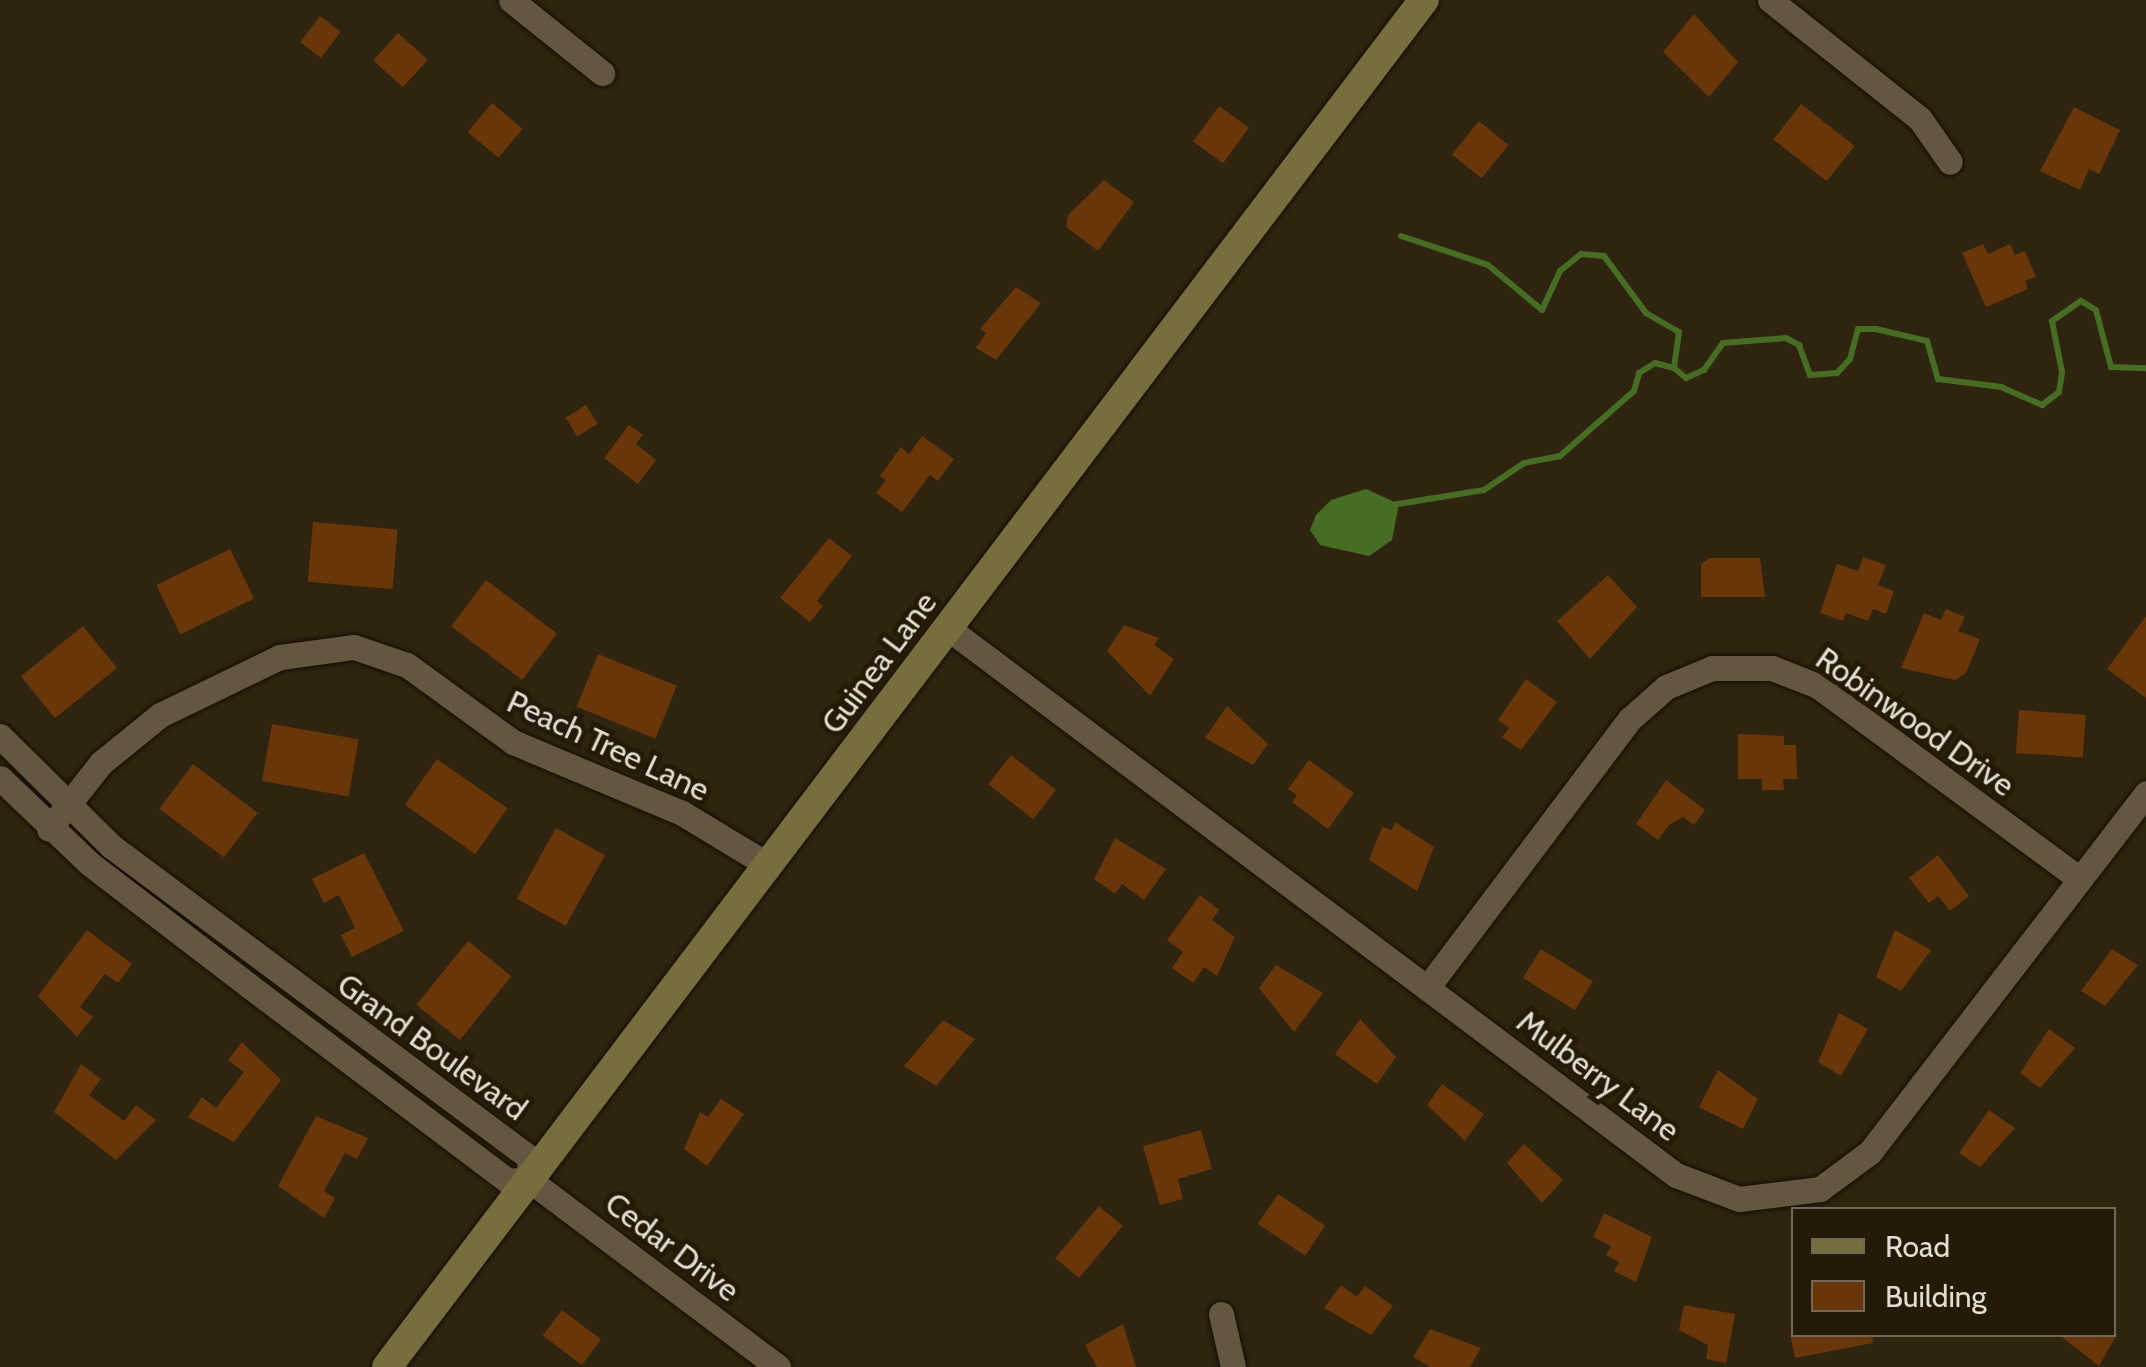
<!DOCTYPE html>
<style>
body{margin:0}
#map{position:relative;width:2146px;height:1367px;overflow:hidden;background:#2e2410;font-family:Cabin,sans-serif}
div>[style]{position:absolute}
.water>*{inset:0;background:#476d25}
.stream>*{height:6px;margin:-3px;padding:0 3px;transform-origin:3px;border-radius:3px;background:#476d25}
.building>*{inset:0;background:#683609;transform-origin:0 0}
.roads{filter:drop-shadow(0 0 2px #160d00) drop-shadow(0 0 2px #160d00)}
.street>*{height:25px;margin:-12.5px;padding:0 12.5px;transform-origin:12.5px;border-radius:12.5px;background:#635742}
.secondary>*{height:30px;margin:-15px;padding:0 15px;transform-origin:15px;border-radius:15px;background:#776e3e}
span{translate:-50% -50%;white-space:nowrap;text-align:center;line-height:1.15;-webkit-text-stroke:10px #241a07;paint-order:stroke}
.street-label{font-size:32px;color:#e3ddd1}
.legend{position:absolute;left:1791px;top:1207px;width:325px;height:130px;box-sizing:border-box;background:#241a07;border:2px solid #706858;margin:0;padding:12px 18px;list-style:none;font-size:30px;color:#e3ddd1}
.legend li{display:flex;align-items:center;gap:20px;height:50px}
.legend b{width:50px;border:2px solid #706858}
</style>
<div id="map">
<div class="water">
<div style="clip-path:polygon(1366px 489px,1399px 504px,1392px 540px,1369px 556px,1320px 545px,1310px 530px,1316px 515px,1331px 500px)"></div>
</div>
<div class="stream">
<div style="left:1401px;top:236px;width:92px;rotate:18.4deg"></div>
<div style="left:1488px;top:265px;width:70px;rotate:39.8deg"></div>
<div style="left:1542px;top:310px;width:43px;rotate:-65.2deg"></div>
<div style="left:1560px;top:271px;width:27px;rotate:-39deg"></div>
<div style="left:1581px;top:254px;width:23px;rotate:5deg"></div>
<div style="left:1604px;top:256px;width:71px;rotate:53.6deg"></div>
<div style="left:1646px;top:313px;width:38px;rotate:30deg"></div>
<div style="left:1679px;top:332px;width:36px;rotate:98deg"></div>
<div style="left:1674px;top:368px;width:16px;rotate:40deg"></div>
<div style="left:1686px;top:378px;width:20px;rotate:-24deg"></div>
<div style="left:1704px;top:370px;width:33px;rotate:-55deg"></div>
<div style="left:1723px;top:343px;width:63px;rotate:-4.5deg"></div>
<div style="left:1786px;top:338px;width:15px;rotate:28deg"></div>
<div style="left:1799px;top:345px;width:32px;rotate:70deg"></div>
<div style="left:1810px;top:375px;width:27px;rotate:-4deg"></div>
<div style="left:1837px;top:373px;width:19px;rotate:-47deg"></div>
<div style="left:1850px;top:359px;width:31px;rotate:-75deg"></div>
<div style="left:1858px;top:329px;width:18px"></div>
<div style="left:1876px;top:329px;width:52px;rotate:13.2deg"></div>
<div style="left:1927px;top:341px;width:40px;rotate:74deg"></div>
<div style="left:1938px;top:379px;width:64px;rotate:7.2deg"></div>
<div style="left:2001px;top:387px;width:45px;rotate:23.7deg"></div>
<div style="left:2042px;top:405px;width:21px;rotate:-37deg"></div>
<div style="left:2059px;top:392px;width:20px;rotate:-81deg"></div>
<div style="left:2062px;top:372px;width:52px;rotate:-101.1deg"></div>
<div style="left:2052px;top:321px;width:35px;rotate:-35deg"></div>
<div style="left:2081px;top:301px;width:17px;rotate:31deg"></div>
<div style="left:2096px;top:310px;width:59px;rotate:75.3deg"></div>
<div style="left:2111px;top:367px;width:35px;rotate:2deg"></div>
<div style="left:1392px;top:505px;width:93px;rotate:-9.3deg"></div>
<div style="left:1484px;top:490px;width:48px;rotate:-34deg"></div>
<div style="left:1524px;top:463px;width:37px;rotate:-11deg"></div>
<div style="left:1560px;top:456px;width:98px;rotate:-41.3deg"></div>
<div style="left:1634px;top:391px;width:19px;rotate:-74deg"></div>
<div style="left:1639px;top:373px;width:19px;rotate:-32deg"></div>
<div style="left:1655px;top:363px;width:20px;rotate:15deg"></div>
</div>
<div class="building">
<div style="clip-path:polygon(1694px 14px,1738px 62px,1709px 97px,1663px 52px)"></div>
<div style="left:320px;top:16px;width:26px;height:33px;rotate:37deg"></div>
<div style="left:398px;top:33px;width:40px;height:37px;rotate:42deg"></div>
<div style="left:492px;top:103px;width:40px;height:38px;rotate:40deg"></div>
<div style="left:1801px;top:104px;width:68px;height:45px;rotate:38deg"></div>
<div style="left:1219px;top:106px;width:37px;height:44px;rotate:36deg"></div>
<div style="clip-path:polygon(2074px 107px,2120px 130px,2099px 174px,2089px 169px,2080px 190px,2040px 171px)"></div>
<div style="left:1479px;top:121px;width:38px;height:43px;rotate:39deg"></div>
<div style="clip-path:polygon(1104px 180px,1134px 202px,1098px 251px,1066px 227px,1068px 215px)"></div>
<div style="clip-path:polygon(1983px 244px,1988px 254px,2010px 244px,2015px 255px,2025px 251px,2036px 277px,2025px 281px,2028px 289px,1986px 307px,1962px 253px)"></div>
<div style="clip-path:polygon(1016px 287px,1041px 303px,996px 360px,976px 348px,986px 333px,980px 329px)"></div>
<div style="left:586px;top:405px;width:22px;height:24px;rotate:58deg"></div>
<div style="clip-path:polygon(629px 425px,643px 435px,636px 444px,656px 460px,638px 484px,604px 458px)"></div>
<div style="clip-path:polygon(922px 436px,954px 459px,938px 481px,930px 475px,902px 512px,876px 493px,886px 480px,880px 476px,901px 447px,909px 454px)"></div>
<div style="left:313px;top:522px;width:85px;height:60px;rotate:5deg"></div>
<div style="clip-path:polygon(829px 538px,852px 556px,817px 601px,823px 606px,810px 622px,780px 598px)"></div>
<div style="left:230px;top:549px;width:55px;height:82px;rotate:64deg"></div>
<div style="clip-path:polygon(1863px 557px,1886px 565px,1878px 585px,1894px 591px,1886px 614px,1873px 609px,1868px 621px,1846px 613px,1843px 621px,1820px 613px,1837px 564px,1858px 571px)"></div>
<div style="clip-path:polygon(1710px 558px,1760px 558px,1765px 597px,1701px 597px,1701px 564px)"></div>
<div style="clip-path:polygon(1608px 575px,1637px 607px,1590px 659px,1557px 621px)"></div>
<div style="left:486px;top:580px;width:89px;height:58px;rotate:37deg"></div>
<div style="clip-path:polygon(1946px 609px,1965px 617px,1958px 631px,1980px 639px,1966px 673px,1955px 680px,1901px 668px,1924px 613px,1941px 620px)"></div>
<div style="clip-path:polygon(2146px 616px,2146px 698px,2107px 669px)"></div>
<div style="clip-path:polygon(1124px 625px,1159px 638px,1154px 645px,1174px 659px,1150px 696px,1107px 651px)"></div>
<div style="left:83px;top:626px;width:54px;height:80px;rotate:51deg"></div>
<div style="left:598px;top:654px;width:85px;height:57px;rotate:22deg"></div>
<div style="clip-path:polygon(1526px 679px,1557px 702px,1521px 750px,1502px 737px,1509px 728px,1498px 720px)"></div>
<div style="clip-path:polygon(1227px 706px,1268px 744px,1253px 765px,1205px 738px)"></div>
<div style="left:2019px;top:710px;width:67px;height:43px;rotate:4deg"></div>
<div style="left:272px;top:724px;width:88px;height:58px;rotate:10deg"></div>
<div style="clip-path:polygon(1738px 734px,1784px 736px,1784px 745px,1796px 745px,1797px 779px,1783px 779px,1784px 790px,1762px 790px,1762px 779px,1738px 779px)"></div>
<div style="left:1011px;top:755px;width:57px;height:37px;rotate:38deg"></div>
<div style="left:437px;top:759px;width:86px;height:56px;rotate:35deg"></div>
<div style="clip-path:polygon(1309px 760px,1354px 793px,1328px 829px,1292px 802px,1297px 795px,1288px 789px)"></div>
<div style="left:193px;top:764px;width:81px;height:56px;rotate:37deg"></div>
<div style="clip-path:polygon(1666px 780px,1705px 810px,1694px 825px,1683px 817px,1669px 825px,1658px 840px,1636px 824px)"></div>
<div style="clip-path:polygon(1395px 822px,1434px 847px,1417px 891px,1369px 860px,1382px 827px,1392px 830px)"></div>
<div style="left:556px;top:828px;width:56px;height:81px;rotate:29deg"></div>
<div style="clip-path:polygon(1115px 838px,1166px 869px,1144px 900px,1122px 884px,1115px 894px,1094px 879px)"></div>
<div style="clip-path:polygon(364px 853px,404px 931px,352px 957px,341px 935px,355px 928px,339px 895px,324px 903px,312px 879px)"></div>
<div style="clip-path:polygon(1938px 855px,1969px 896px,1950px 911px,1938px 896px,1929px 903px,1909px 878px)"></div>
<div style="clip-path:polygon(1200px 895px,1219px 910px,1212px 920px,1235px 937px,1217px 976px,1204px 967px,1193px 983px,1172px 968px,1183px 952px,1167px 940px)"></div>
<div style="clip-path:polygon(87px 930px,132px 964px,118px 983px,105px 974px,80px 1007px,93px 1017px,77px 1037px,38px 996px)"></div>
<div style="clip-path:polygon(1895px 930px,1931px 950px,1901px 991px,1876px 977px)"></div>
<div style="left:468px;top:941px;width:56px;height:82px;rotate:39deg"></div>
<div style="left:1541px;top:949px;width:61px;height:34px;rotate:32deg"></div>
<div style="clip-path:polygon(2112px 949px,2138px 965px,2105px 1006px,2081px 991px)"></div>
<div style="clip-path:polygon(1276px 965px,1323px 993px,1294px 1032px,1259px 988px)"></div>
<div style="clip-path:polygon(1839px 1013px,1868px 1029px,1841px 1076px,1818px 1062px)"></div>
<div style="clip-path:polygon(1360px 1019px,1396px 1057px,1377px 1084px,1335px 1054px)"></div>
<div style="clip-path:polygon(943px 1020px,975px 1039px,936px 1086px,904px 1066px)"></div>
<div style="clip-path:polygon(2049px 1029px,2075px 1048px,2040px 1088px,2020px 1073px)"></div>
<div style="clip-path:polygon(242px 1042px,281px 1080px,234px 1142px,188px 1117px,202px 1097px,216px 1108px,244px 1072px,228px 1060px)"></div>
<div style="clip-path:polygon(81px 1064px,101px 1079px,89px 1095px,124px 1121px,136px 1105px,156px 1120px,116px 1160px,54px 1112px)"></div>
<div style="clip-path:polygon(1718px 1070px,1758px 1099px,1743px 1129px,1699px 1107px)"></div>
<div style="clip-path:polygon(1442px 1084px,1484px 1114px,1465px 1141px,1427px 1105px)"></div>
<div style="clip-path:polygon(721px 1099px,744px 1114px,707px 1166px,684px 1149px,700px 1112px,708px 1117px)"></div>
<div style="clip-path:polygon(1989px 1110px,2015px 1128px,1980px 1167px,1959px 1153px)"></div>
<div style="clip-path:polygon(316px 1116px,368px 1138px,357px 1159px,345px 1153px,324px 1191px,335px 1198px,324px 1218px,278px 1186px)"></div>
<div style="clip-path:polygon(1201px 1130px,1212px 1169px,1178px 1179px,1183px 1199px,1160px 1205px,1143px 1146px)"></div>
<div style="clip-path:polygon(1524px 1144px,1563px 1180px,1542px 1203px,1507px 1163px)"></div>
<div style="left:1278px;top:1194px;width:57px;height:36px;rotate:34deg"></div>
<div style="left:1099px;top:1206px;width:31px;height:68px;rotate:40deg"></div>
<div style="clip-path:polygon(1604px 1213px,1652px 1237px,1636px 1282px,1614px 1271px,1619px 1262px,1606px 1255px,1611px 1246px,1593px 1237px)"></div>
<div style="clip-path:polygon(1341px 1285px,1357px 1297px,1365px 1286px,1393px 1306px,1371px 1335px,1324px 1308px)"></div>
<div style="clip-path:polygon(1684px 1305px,1735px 1314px,1726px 1363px,1706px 1359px,1708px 1345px,1679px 1330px)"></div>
<div style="left:562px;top:1310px;width:49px;height:32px;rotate:37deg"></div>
<div style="clip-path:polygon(1123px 1324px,1136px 1367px,1097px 1367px,1085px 1345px)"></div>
<div style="clip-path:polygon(1430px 1329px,1481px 1348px,1470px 1367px,1430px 1367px,1413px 1357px)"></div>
<div style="clip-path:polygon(1790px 1334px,1872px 1334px,1873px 1343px,1795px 1358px)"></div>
<div style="clip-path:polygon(2058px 1334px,2117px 1334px,2099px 1366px)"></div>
</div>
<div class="roads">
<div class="street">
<div style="left:511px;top:0;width:117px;rotate:38.7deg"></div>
<div style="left:1770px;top:0;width:191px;rotate:38.4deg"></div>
<div style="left:1920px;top:119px;width:52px;rotate:55.1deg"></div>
<div style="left:949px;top:629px;width:909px;rotate:36.91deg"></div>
<div style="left:1676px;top:1175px;width:67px;rotate:20.9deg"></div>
<div style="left:1739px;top:1199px;width:82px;rotate:-7deg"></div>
<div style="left:1820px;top:1189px;width:62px;rotate:-36.5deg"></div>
<div style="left:1870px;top:1152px;width:453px;rotate:-52.4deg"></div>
<div style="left:0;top:736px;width:156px;rotate:44.7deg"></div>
<div style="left:111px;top:846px;width:522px;rotate:36.67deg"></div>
<div style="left:530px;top:1158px;width:21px;rotate:95deg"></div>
<div style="left:0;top:778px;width:124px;rotate:43.7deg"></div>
<div style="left:90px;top:864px;width:199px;rotate:37.4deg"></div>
<div style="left:248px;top:985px;width:326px;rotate:37deg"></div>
<div style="left:508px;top:1181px;width:20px;rotate:-6deg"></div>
<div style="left:49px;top:829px;width:84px;rotate:-51.8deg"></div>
<div style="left:101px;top:763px;width:76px;rotate:-39.1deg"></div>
<div style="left:160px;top:715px;width:133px;rotate:-25.8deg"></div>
<div style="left:280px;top:657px;width:75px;rotate:-7.7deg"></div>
<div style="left:354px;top:647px;width:56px;rotate:18.8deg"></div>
<div style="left:407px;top:665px;width:131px;rotate:36deg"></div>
<div style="left:513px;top:742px;width:183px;rotate:22.8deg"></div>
<div style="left:682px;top:813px;width:100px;rotate:31.2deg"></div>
<div style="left:1427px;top:988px;width:337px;rotate:-53deg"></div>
<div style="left:1630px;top:719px;width:48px;rotate:-41.6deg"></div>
<div style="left:1666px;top:687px;width:50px;rotate:-22.4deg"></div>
<div style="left:1712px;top:668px;width:60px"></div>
<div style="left:1772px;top:668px;width:49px;rotate:21.4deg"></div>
<div style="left:1818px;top:686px;width:325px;rotate:36.4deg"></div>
<div style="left:528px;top:1179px;width:313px;rotate:36.9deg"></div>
<div style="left:1221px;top:1314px;width:54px;rotate:77.2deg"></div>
</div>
<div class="secondary">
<div style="left:387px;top:1367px;width:1716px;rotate:-52.82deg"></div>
</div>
</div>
<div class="street-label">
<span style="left:879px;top:663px;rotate:-53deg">Guinea Lane</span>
<span style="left:1915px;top:722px;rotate:35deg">Robinwood Drive</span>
<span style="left:608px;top:746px;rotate:25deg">Peach Tree Lane</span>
<span style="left:432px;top:1047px;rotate:36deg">Grand Boulevard</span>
<span style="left:1598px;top:1076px;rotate:37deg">Mulberry Lane</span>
<span style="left:672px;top:1247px;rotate:37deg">Cedar Drive</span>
</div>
<ul class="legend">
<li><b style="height:12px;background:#776e3e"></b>Road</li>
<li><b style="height:28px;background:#683609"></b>Building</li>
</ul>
</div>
